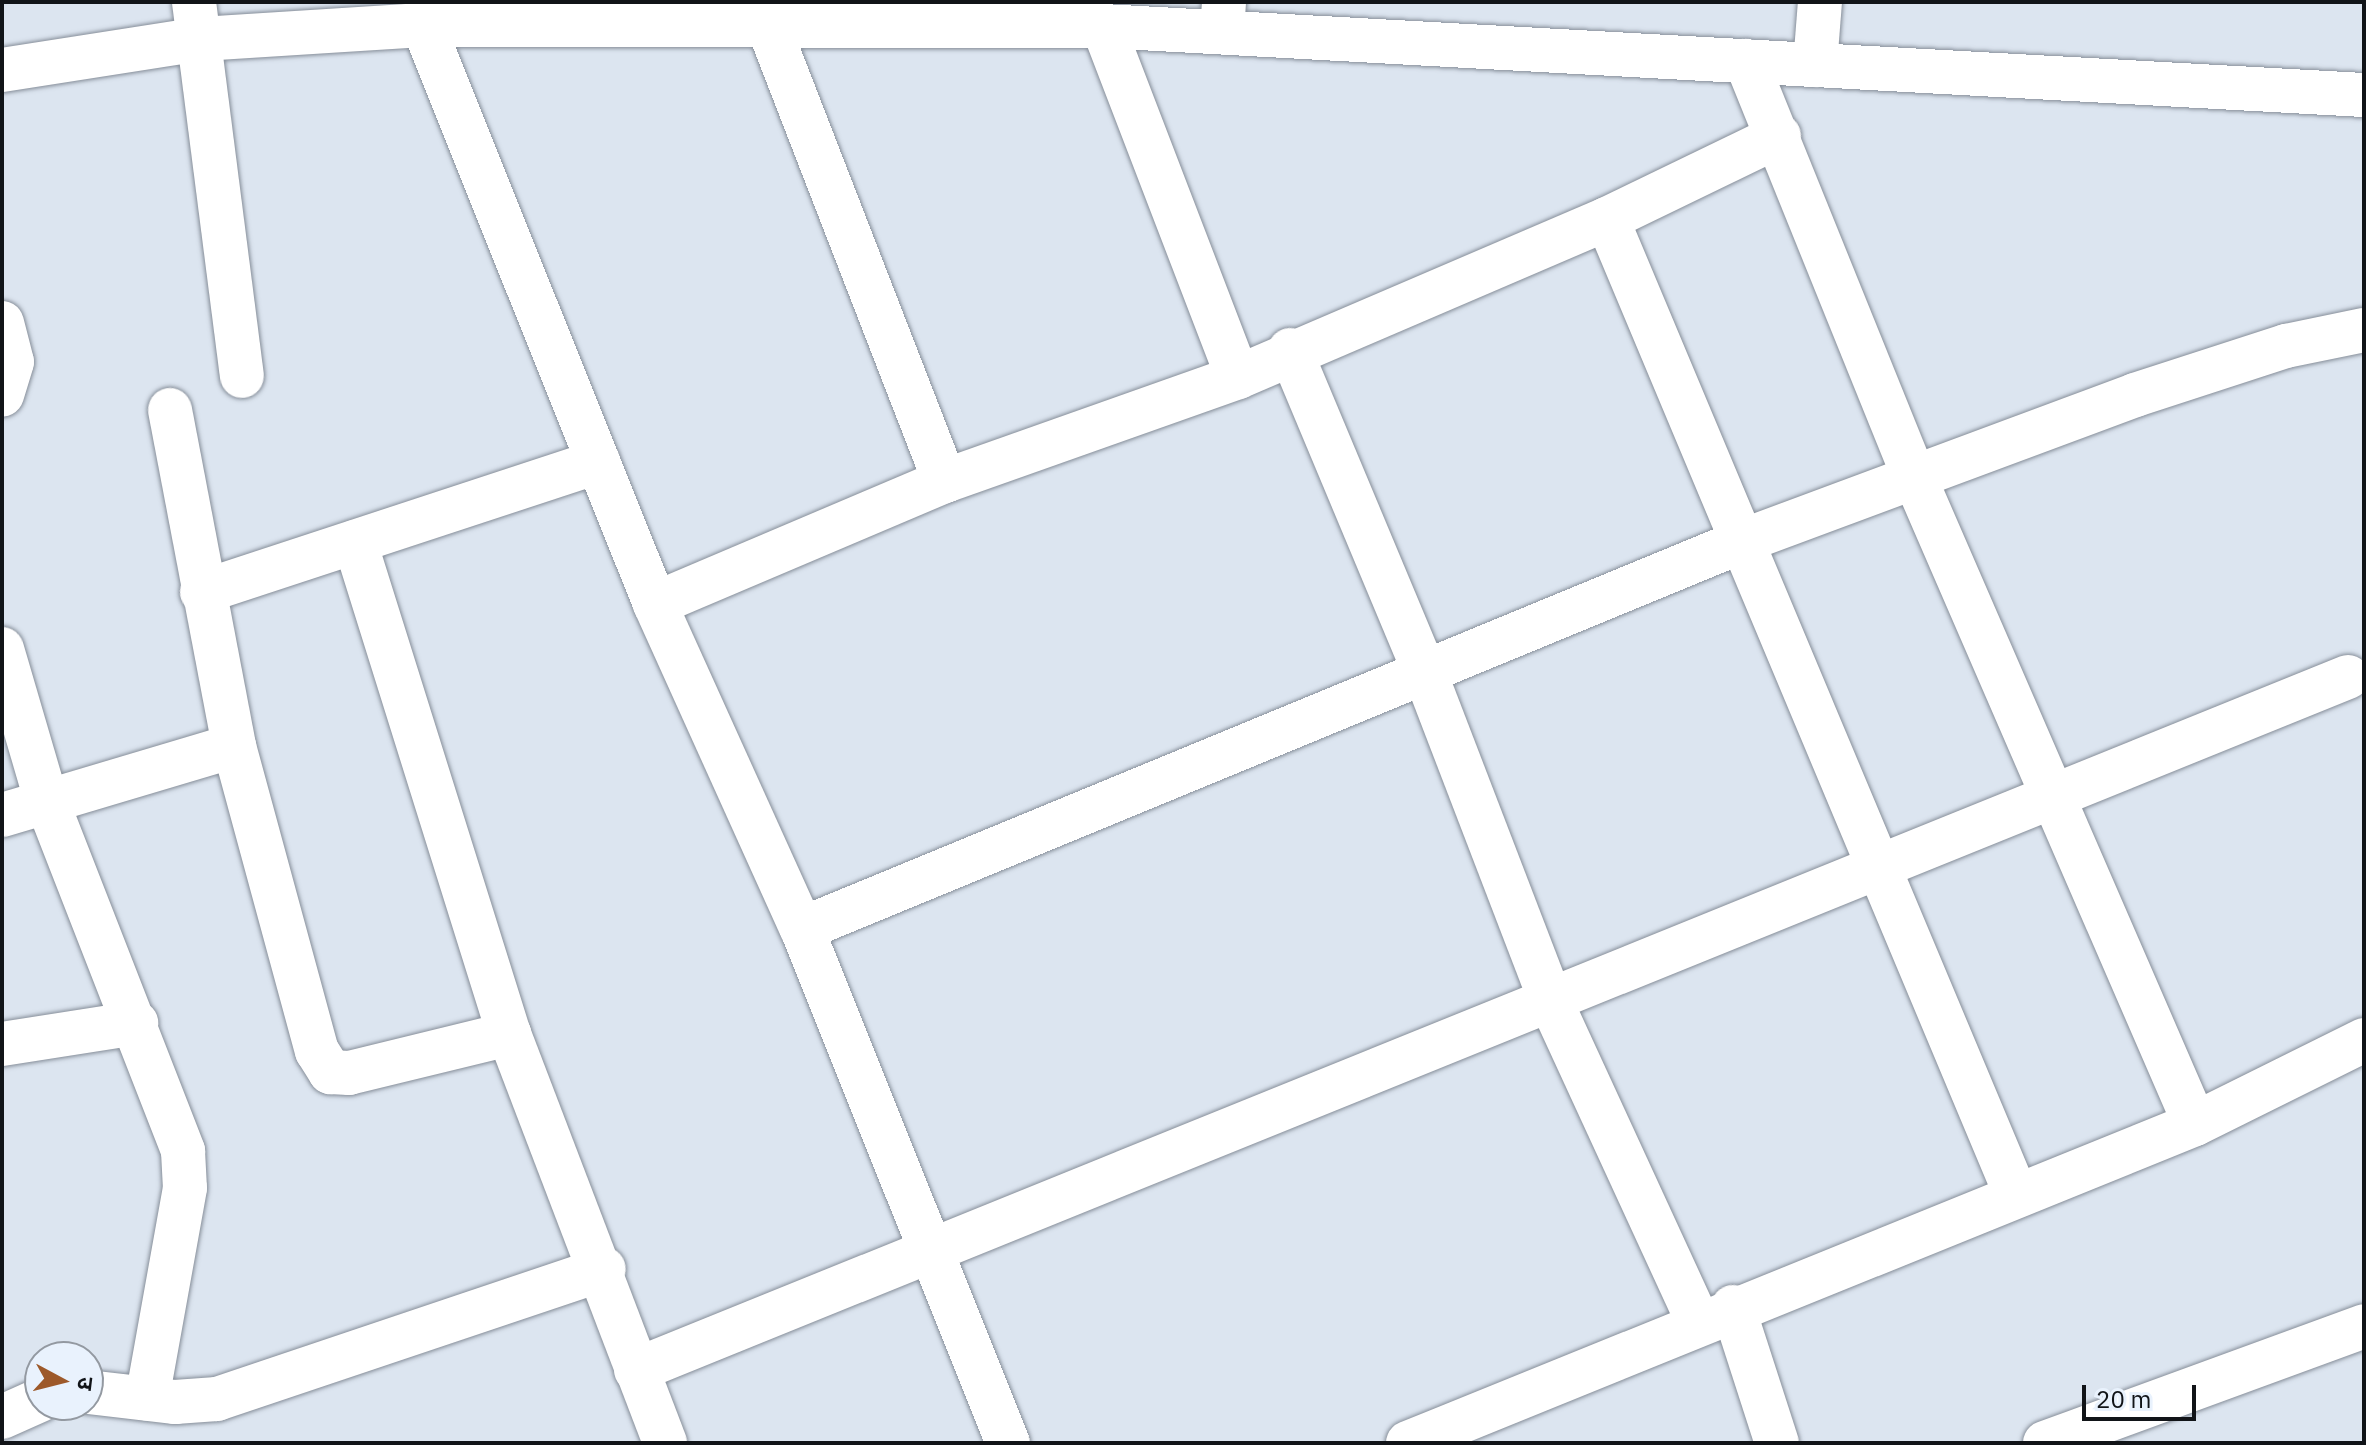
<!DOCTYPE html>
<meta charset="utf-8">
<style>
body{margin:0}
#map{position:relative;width:2366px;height:1445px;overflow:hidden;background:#dce5f0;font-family:"IBM Plex Sans","Noto Sans Devanagari",sans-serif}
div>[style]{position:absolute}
.roads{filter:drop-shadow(0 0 2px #868e99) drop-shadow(0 0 2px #868e99)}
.minor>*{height:44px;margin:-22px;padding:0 22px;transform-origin:22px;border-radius:22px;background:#fff}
.tertiary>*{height:44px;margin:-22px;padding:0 22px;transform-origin:22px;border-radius:22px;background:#fff}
span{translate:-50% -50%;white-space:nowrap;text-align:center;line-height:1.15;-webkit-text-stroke:7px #e9f2fd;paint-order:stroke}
.frame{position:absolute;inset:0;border:4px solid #111418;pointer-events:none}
.north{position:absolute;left:24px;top:1341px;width:80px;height:80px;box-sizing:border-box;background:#e9f2fd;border:2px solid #9399a1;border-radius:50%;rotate:97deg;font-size:22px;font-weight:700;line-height:32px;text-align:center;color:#111418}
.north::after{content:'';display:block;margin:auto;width:28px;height:36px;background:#9d592a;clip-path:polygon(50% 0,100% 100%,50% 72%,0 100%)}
.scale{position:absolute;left:2082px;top:1385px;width:114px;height:36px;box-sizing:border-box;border:4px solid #111418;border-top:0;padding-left:10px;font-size:24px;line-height:28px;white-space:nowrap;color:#111418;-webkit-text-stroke:6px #e9f2fd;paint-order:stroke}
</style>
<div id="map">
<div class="roads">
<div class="minor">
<div style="left:194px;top:2px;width:377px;rotate:82.7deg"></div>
<div style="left:423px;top:25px;width:624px;rotate:68.16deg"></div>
<div style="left:655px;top:604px;width:357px;rotate:65.7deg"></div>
<div style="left:802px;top:929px;width:554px;rotate:68.16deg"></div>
<div style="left:1103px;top:26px;width:376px;rotate:69deg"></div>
<div style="left:769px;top:28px;width:486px;rotate:68.8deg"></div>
<div style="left:1222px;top:31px;width:29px;rotate:-86deg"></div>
<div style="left:1746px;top:61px;width:448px;rotate:68deg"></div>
<div style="left:1914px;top:476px;width:706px;rotate:66.56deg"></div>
<div style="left:1815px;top:65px;width:550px;rotate:3.13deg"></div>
<div style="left:1607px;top:219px;width:1058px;rotate:67.26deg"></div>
<div style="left:2px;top:323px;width:40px;rotate:75.6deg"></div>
<div style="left:12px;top:362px;width:34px;rotate:107deg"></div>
<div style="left:1290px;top:350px;width:350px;rotate:67.3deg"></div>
<div style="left:1425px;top:673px;width:352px;rotate:69deg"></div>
<div style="left:1551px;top:1002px;width:354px;rotate:65.3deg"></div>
<div style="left:170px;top:410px;width:342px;rotate:79.2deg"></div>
<div style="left:234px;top:746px;width:316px;rotate:74.8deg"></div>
<div style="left:317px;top:1051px;width:25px;rotate:58deg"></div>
<div style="left:330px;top:1072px;width:19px;rotate:3deg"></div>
<div style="left:349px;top:1073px;width:165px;rotate:-13.7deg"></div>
<div style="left:355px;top:542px;width:516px;rotate:72.62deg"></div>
<div style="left:509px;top:1034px;width:438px;rotate:69.1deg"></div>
<div style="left:202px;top:592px;width:417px;rotate:-18.2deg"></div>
<div style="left:655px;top:604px;width:315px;rotate:-23deg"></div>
<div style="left:945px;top:481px;width:311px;rotate:-19.5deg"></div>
<div style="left:1238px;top:377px;width:401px;rotate:-23.2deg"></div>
<div style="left:1607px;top:219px;width:191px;rotate:-25.8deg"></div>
<div style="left:2px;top:649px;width:156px;rotate:73.7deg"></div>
<div style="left:46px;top:799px;width:378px;rotate:68.7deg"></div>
<div style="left:183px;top:1151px;width:37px;rotate:87deg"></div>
<div style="left:185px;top:1188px;width:214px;rotate:100.2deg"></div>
<div style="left:2px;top:815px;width:242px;rotate:-16.6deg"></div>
<div style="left:802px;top:929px;width:1015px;rotate:-22.42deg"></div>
<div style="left:1740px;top:542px;width:421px;rotate:-20.4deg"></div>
<div style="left:2135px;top:395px;width:159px;rotate:-18deg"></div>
<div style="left:2286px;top:346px;width:80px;rotate:-11.6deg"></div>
<div style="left:2px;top:1044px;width:136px;rotate:-8.9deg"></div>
<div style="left:1733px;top:1307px;width:143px;rotate:72.1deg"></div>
<div style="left:636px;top:1370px;width:1847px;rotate:-22.04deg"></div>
<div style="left:88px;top:1392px;width:88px;rotate:6.6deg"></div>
<div style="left:175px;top:1402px;width:42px;rotate:-4.1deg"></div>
<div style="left:217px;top:1399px;width:408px;rotate:-18.6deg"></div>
<div style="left:2px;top:1417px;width:42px;rotate:-24.1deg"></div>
<div style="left:1408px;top:1443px;width:849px;rotate:-22.06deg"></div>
<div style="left:2195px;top:1124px;width:189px;rotate:-26.4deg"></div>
<div style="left:2045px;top:1443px;width:340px;rotate:-20.1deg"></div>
</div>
<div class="tertiary">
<div style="left:2px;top:70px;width:201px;rotate:-8.9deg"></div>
<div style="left:201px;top:39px;width:222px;rotate:-3.6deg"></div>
<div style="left:423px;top:25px;width:680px;rotate:0.08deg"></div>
<div style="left:1103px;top:26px;width:713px;rotate:3.14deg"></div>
<div style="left:1815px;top:65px;width:63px;rotate:-85.5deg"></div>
</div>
</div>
<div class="frame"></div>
<div class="north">उ</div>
<div class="scale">20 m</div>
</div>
